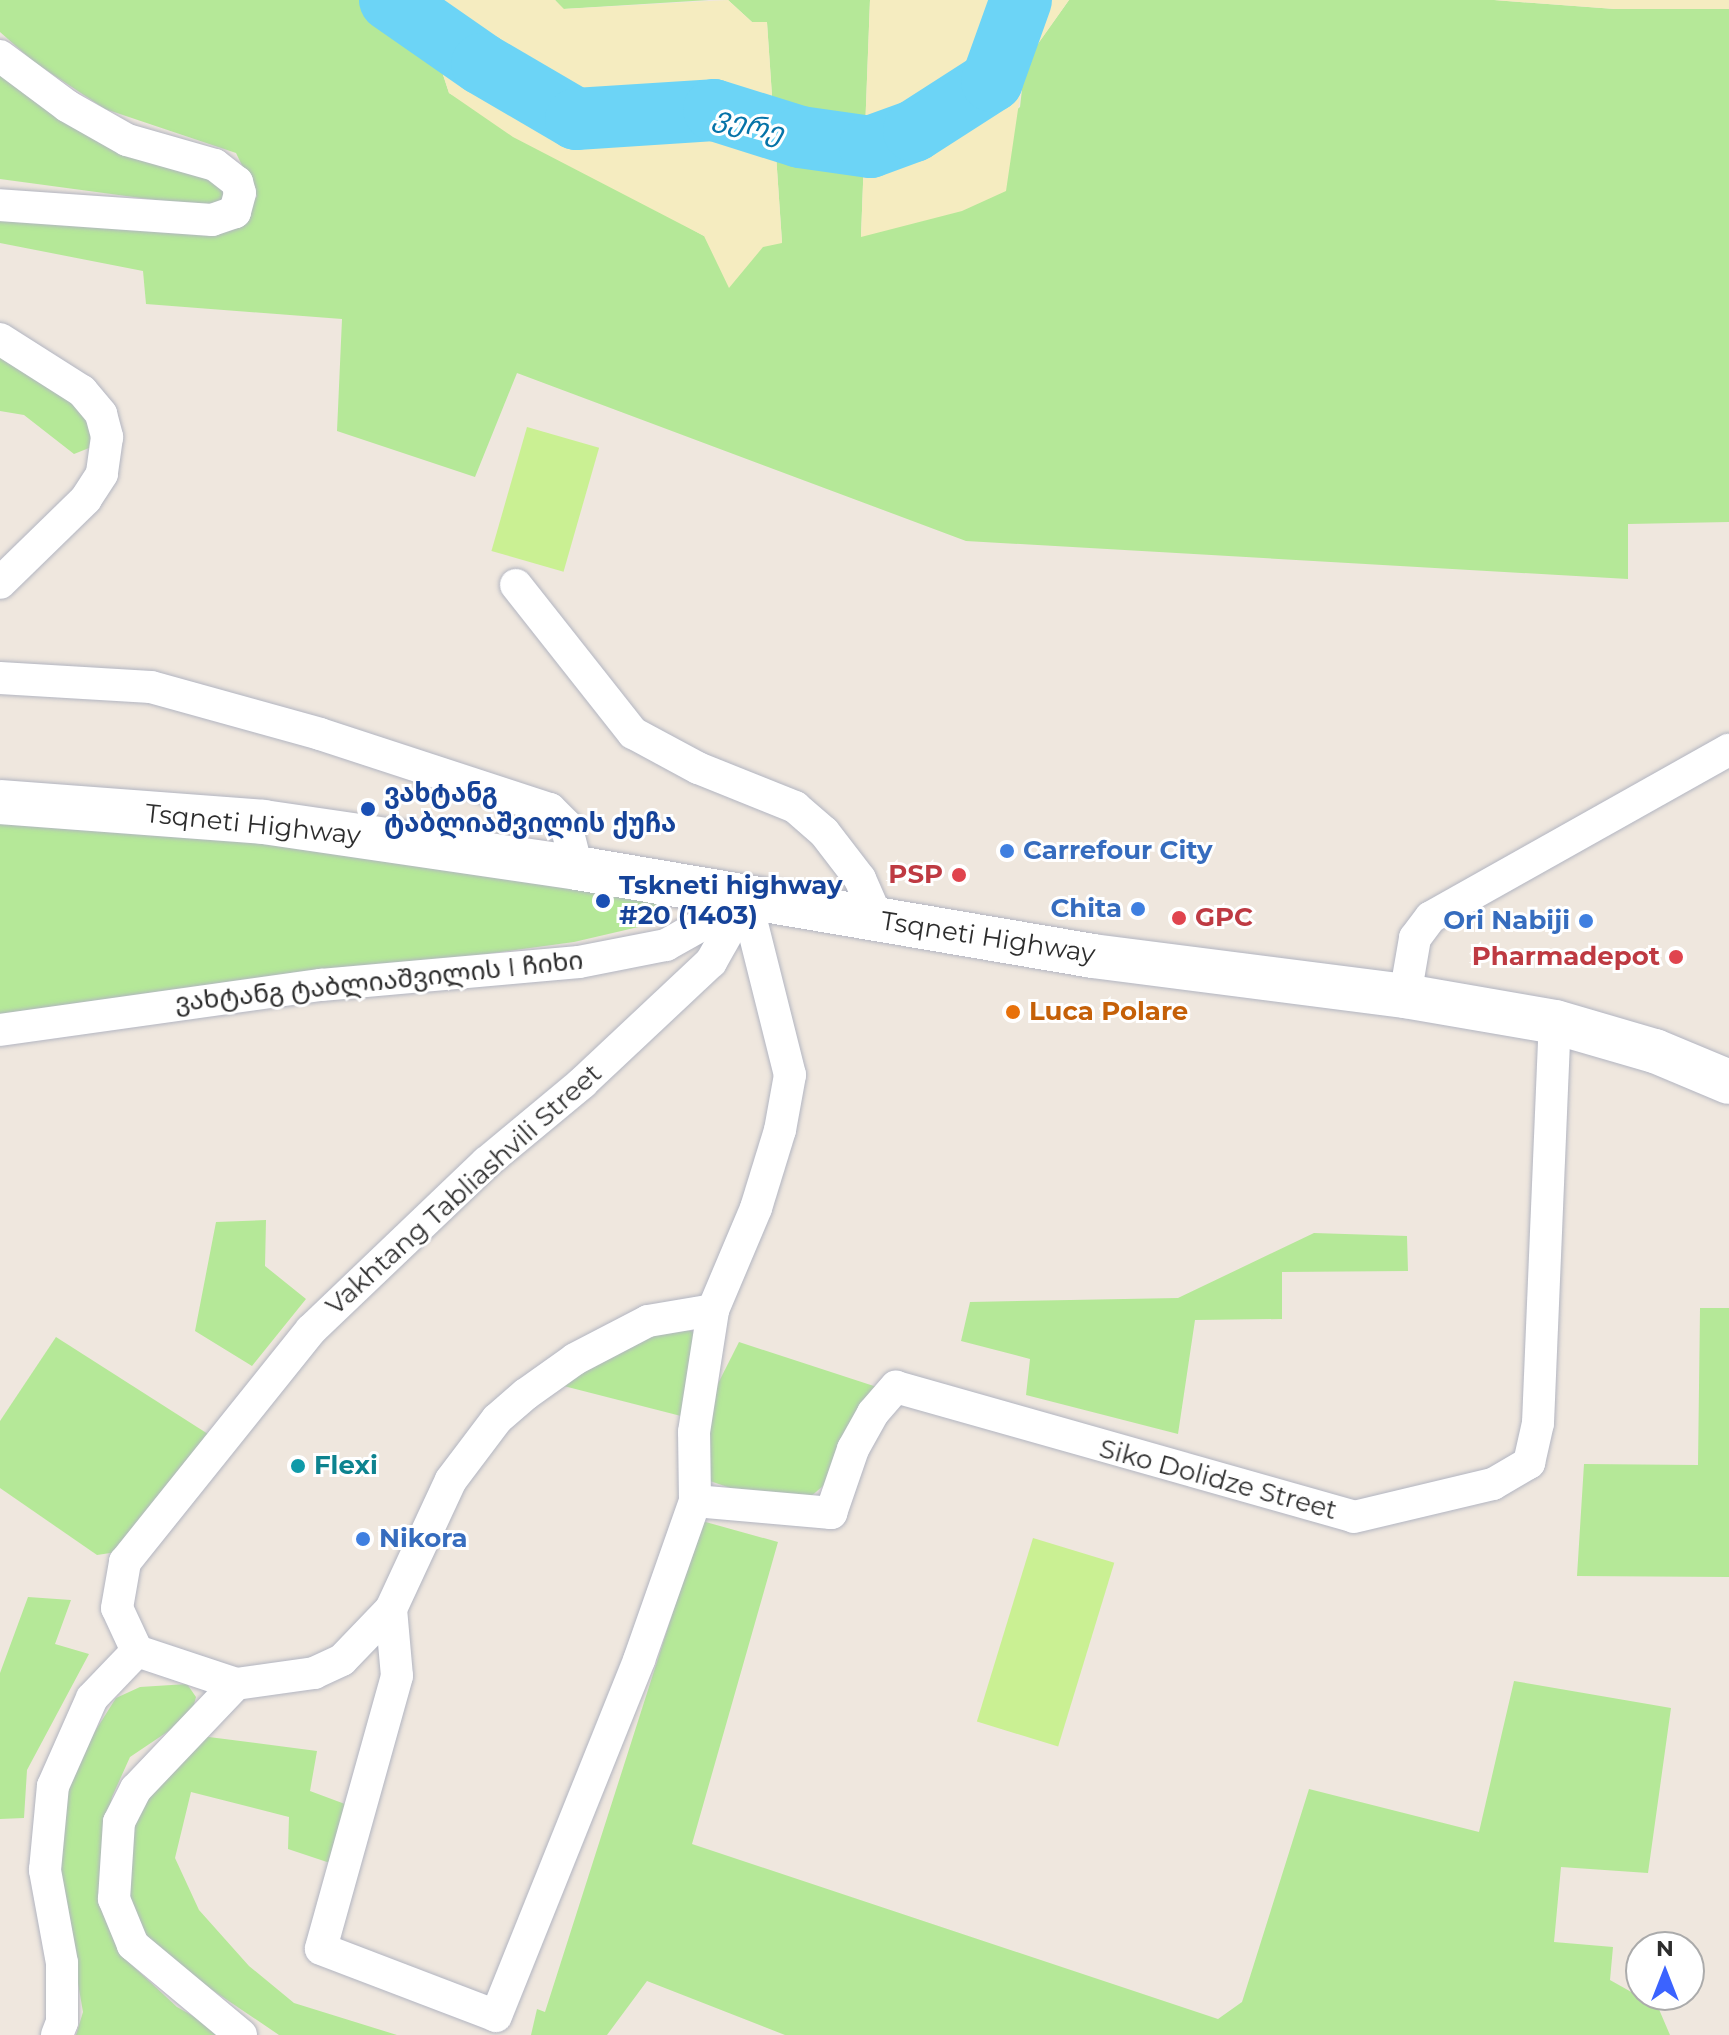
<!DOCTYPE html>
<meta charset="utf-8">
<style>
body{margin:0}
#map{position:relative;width:1729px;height:2035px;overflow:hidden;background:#efe7de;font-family:Montserrat,"Noto Sans Georgian",sans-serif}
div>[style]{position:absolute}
.green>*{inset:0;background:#b5e898}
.sand>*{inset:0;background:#f5ecc0}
.pitch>*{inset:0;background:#caf093;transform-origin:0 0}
.river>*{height:62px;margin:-31px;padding:0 31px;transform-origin:31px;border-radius:31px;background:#6cd4f6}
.roads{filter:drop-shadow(0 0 2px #b2b5c1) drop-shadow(0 0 2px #b2b5c1)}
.street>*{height:32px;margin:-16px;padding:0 16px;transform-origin:16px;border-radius:16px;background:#fff}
.secondary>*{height:44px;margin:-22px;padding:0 22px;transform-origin:22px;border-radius:22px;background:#fff}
.dots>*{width:22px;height:22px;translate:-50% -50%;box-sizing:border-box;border:4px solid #fff;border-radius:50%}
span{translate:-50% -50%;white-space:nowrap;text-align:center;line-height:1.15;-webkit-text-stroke:6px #fff;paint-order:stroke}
.transit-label{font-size:26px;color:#164399;font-weight:700}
.left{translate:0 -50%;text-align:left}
.street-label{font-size:26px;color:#2d2d2d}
.shop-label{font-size:26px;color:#366cbe;font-weight:700}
.right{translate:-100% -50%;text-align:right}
.health-label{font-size:26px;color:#be3a42;font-weight:700}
.food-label{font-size:26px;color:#c56008;font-weight:700}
.culture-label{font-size:26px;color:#0d838f;font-weight:700}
.water-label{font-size:28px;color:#0573a8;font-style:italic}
.north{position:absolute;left:1625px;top:1931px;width:80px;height:80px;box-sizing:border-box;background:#fff;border:2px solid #ababab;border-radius:50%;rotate:0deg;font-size:22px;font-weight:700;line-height:32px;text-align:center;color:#2d2d2d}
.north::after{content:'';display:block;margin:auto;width:28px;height:36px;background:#3b63ff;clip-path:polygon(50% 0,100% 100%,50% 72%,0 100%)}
</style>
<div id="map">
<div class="green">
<div style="clip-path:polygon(0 0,365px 0,432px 41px,449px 93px,704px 236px,764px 246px,782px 242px,767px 23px,752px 22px,728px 0,870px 0,861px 236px,1020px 107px,1025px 62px,1069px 0,1494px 0,1615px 9px,1729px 9px,1729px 522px,1628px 524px,1628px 579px,966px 541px,517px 373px,475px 477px,337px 431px,342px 319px,146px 304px,143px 271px,0 243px,0 211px,245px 212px,257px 196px,236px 153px,105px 109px,34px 62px,0 32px)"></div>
<div style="clip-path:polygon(555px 0,709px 0,563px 9px)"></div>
<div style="clip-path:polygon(0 63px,228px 186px,223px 201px,200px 206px,0 179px)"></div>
<div style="clip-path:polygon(0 348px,80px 403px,91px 435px,89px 448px,74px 454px,24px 415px,0 411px)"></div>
<div style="clip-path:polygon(0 822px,306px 845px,663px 900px,663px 908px,647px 925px,574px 942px,0 1021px)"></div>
<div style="clip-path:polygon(266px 1220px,265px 1266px,306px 1299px,252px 1366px,195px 1331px,216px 1222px)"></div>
<div style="clip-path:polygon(1314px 1233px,1407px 1236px,1408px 1271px,1282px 1272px,1282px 1319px,1195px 1320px,1178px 1434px,1026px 1395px,1030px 1359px,961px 1341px,970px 1302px,1178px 1298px)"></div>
<div style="clip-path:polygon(1700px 1308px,1729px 1308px,1729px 1577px,1577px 1576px,1584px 1464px,1698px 1465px)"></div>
<div style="clip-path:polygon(665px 1326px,721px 1337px,681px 1416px,552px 1383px)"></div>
<div style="clip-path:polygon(56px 1337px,208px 1434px,117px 1552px,97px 1555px,0 1488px,0 1421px)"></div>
<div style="clip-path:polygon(739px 1342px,883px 1389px,830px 1480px,803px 1503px,774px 1503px,707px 1480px,695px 1429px)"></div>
<div style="clip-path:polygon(702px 1521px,778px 1542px,692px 1844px,1218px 2019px,1242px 2002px,1309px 1789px,1479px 1832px,1514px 1681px,1671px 1708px,1648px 1873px,1561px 1867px,1554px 1942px,1613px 1947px,1610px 1980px,1658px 2007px,1670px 2035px,785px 2035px,647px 1981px,607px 2035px,531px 2035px,537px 2009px,545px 2012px)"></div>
<div style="clip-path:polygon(28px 1597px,71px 1600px,55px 1644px,89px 1654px,27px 1770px,24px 1818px,0 1819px,0 1673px)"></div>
<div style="clip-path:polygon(187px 1684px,196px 1697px,191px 1716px,130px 1757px,112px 1797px,104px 1833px,103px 1906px,120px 1954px,177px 2007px,227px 2035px,76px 2035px,83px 2012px,59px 1874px,66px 1777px,116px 1698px,140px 1687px)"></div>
<div style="clip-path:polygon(201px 1736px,317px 1751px,310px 1791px,361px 1810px,339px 1866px,288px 1849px,289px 1817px,191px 1792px,175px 1858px,199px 1910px,249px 1966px,294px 2003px,397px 2035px,279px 2035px,162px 1956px,134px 1918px,123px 1868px,130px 1820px)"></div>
</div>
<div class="sand">
<div style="clip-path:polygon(365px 0,555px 0,564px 9px,728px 0,752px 22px,767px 22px,782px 243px,763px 247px,729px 288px,704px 236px,513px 137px,449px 93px,432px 41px)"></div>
<div style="clip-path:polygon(870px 0,1069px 0,1025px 62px,1006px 191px,962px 211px,861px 237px)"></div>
<div style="clip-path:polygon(1494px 0,1729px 0,1729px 9px,1615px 9px)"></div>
</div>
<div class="pitch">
<div style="left:527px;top:427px;width:75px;height:129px;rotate:16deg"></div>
<div style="left:1033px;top:1538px;width:85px;height:192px;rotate:17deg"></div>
</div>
<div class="river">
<div style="left:390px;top:0;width:112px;rotate:34.8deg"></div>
<div style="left:482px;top:64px;width:109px;rotate:30.3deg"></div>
<div style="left:576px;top:119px;width:138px;rotate:-3.7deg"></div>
<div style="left:714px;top:110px;width:90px;rotate:17.4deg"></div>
<div style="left:800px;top:137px;width:71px;rotate:8.1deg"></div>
<div style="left:870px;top:147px;width:47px;rotate:-20deg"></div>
<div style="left:914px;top:131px;width:93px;rotate:-32.7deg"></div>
<div style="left:992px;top:81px;width:86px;rotate:-70.3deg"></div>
</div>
<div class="roads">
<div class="street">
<div style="left:0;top:56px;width:84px;rotate:36.7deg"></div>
<div style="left:67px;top:106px;width:69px;rotate:29.5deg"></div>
<div style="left:127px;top:140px;width:91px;rotate:15.9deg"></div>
<div style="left:215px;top:165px;width:28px;rotate:38deg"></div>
<div style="left:237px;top:182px;width:11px;rotate:75deg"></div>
<div style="left:240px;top:193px;width:20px;rotate:105deg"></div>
<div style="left:235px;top:212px;width:24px;rotate:161deg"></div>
<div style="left:212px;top:220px;width:213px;rotate:-176deg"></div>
<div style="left:0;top:339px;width:97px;rotate:32.4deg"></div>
<div style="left:82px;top:391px;width:30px;rotate:50deg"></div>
<div style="left:101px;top:414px;width:24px;rotate:75deg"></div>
<div style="left:107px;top:437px;width:37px;rotate:98deg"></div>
<div style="left:102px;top:474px;width:30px;rotate:123deg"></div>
<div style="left:86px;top:499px;width:120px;rotate:135.7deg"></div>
<div style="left:516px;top:585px;width:189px;rotate:51.7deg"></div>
<div style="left:633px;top:733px;width:74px;rotate:28.3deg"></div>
<div style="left:698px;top:768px;width:105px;rotate:21.9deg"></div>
<div style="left:795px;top:807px;width:38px;rotate:41deg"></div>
<div style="left:824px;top:832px;width:59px;rotate:52.5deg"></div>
<div style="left:860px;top:879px;width:45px;rotate:66.3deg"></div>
<div style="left:0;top:678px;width:151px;rotate:3.4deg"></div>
<div style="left:151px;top:687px;width:175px;rotate:15.5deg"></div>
<div style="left:320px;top:734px;width:242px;rotate:18.1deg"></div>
<div style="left:550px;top:809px;width:23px;rotate:45deg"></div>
<div style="left:566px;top:825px;width:44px;rotate:75.7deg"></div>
<div style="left:1405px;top:996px;width:59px;rotate:-80.2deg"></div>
<div style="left:1415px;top:938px;width:26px;rotate:-53deg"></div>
<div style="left:1431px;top:917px;width:342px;rotate:-29.3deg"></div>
<div style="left:0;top:1030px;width:324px;rotate:-8deg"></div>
<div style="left:321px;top:985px;width:259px;rotate:-5.1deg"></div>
<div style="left:579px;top:962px;width:89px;rotate:-11.1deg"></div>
<div style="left:666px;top:945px;width:92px;rotate:-29.4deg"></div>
<div style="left:695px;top:1501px;width:137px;rotate:5deg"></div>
<div style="left:831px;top:1513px;width:68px;rotate:-71deg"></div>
<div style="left:853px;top:1449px;width:41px;rotate:-60.9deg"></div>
<div style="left:873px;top:1413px;width:35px;rotate:-49deg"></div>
<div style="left:896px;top:1387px;width:476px;rotate:15.8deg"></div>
<div style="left:1354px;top:1517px;width:143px;rotate:-13.4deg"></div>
<div style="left:1493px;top:1484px;width:42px;rotate:-30.3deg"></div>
<div style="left:1529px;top:1463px;width:41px;rotate:-77.3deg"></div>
<div style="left:1538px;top:1423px;width:401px;rotate:-87.6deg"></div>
<div style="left:391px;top:1609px;width:67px;rotate:84.9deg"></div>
<div style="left:397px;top:1676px;width:283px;rotate:105.6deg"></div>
<div style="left:321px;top:1949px;width:187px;rotate:20.9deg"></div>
<div style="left:496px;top:2016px;width:384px;rotate:-68.1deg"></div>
<div style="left:639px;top:1660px;width:169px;rotate:-70.6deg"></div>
<div style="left:695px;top:1501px;width:69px;rotate:-90.8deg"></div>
<div style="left:694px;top:1432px;width:123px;rotate:-81.1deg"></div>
<div style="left:713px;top:1310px;width:111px;rotate:-67.1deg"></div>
<div style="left:756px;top:1208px;width:82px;rotate:-72.9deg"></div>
<div style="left:780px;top:1130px;width:56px;rotate:-79.7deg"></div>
<div style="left:790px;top:1075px;width:180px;rotate:-104.1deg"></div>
<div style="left:236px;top:1684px;width:104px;rotate:-161.6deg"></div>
<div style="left:137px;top:1651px;width:47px;rotate:-114.9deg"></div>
<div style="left:117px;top:1608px;width:47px;rotate:-80.1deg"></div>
<div style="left:125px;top:1562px;width:297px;rotate:-51.3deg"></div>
<div style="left:311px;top:1330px;width:243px;rotate:-43.7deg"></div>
<div style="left:487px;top:1162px;width:124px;rotate:-39.7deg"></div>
<div style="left:582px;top:1083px;width:177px;rotate:-43.2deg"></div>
<div style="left:711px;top:962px;width:71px;rotate:-60.6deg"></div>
<div style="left:57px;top:2035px;width:14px;rotate:-69deg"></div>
<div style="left:62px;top:2022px;width:59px;rotate:-90deg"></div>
<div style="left:62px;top:1963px;width:95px;rotate:-100.4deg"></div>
<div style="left:45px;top:1870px;width:84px;rotate:-84.6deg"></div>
<div style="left:53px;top:1786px;width:96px;rotate:-66.1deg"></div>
<div style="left:92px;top:1698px;width:65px;rotate:-46.2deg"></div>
<div style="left:241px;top:2035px;width:141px;rotate:-140.2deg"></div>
<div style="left:133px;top:1945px;width:50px;rotate:-112.4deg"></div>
<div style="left:114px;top:1899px;width:77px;rotate:-86.3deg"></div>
<div style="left:119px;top:1822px;width:37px;rotate:-63deg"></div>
<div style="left:136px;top:1789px;width:145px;rotate:-46.4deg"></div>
<div style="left:236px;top:1684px;width:79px;rotate:-8deg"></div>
<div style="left:314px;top:1673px;width:31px;rotate:-25deg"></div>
<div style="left:342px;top:1660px;width:71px;rotate:-46.1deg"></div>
<div style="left:391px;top:1609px;width:142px;rotate:-65.1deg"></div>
<div style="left:451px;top:1480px;width:76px;rotate:-53deg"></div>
<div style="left:497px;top:1419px;width:38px;rotate:-41deg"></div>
<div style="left:526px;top:1394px;width:60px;rotate:-35.5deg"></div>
<div style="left:575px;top:1359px;width:82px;rotate:-27.5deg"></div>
<div style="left:648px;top:1321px;width:66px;rotate:-9.6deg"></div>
</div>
<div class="secondary">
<div style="left:0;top:802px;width:264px;rotate:4.3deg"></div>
<div style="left:263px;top:822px;width:317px;rotate:8.3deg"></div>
<div style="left:577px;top:868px;width:523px;rotate:9.68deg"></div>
<div style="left:1093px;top:956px;width:315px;rotate:7.3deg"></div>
<div style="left:1405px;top:996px;width:152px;rotate:9.8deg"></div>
<div style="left:1555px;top:1022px;width:104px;rotate:16.2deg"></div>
<div style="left:1655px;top:1051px;width:80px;rotate:22.7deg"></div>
</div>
</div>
<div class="dots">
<div style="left:368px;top:809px;background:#1a4fb4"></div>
<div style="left:1007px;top:851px;background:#3f7fe0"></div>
<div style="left:959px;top:875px;background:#e0444e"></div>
<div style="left:603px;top:901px;background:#1a4fb4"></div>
<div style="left:1138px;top:909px;background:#3f7fe0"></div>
<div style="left:1179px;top:918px;background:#e0444e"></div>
<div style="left:1586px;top:921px;background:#3f7fe0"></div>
<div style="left:1676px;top:957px;background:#e0444e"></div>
<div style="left:1013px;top:1012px;background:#e8710a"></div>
<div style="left:298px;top:1466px;background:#0f9aa8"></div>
<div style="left:363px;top:1539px;background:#3f7fe0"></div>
</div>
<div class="transit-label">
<span class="left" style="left:384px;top:809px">ვახტანგ<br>ტაბლიაშვილის ქუჩა</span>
<span class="left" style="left:619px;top:901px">Tskneti highway<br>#20 (1403)</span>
</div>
<div class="street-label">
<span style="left:253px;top:825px;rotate:6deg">Tsqneti Highway</span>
<span style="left:988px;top:938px;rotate:9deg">Tsqneti Highway</span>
<span style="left:379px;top:982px;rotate:-6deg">ვახტანგ ტაბლიაშვილის I ჩიხი</span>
<span style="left:464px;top:1190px;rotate:-42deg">Vakhtang Tabliashvili Street</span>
<span style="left:1218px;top:1480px;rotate:15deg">Siko Dolidze Street</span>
</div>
<div class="shop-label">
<span class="left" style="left:1023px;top:851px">Carrefour City</span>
<span class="right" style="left:1122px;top:909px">Chita</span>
<span class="right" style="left:1570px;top:921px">Ori Nabiji</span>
<span class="left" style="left:379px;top:1539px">Nikora</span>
</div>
<div class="health-label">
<span class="right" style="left:943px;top:875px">PSP</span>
<span class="left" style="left:1195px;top:918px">GPC</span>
<span class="right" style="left:1660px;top:957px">Pharmadepot</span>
</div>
<div class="food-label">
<span class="left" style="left:1029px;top:1012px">Luca Polare</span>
</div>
<div class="culture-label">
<span class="left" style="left:314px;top:1466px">Flexi</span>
</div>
<div class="water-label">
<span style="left:749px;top:124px;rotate:15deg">ვერე</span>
</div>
<div class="north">N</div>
</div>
